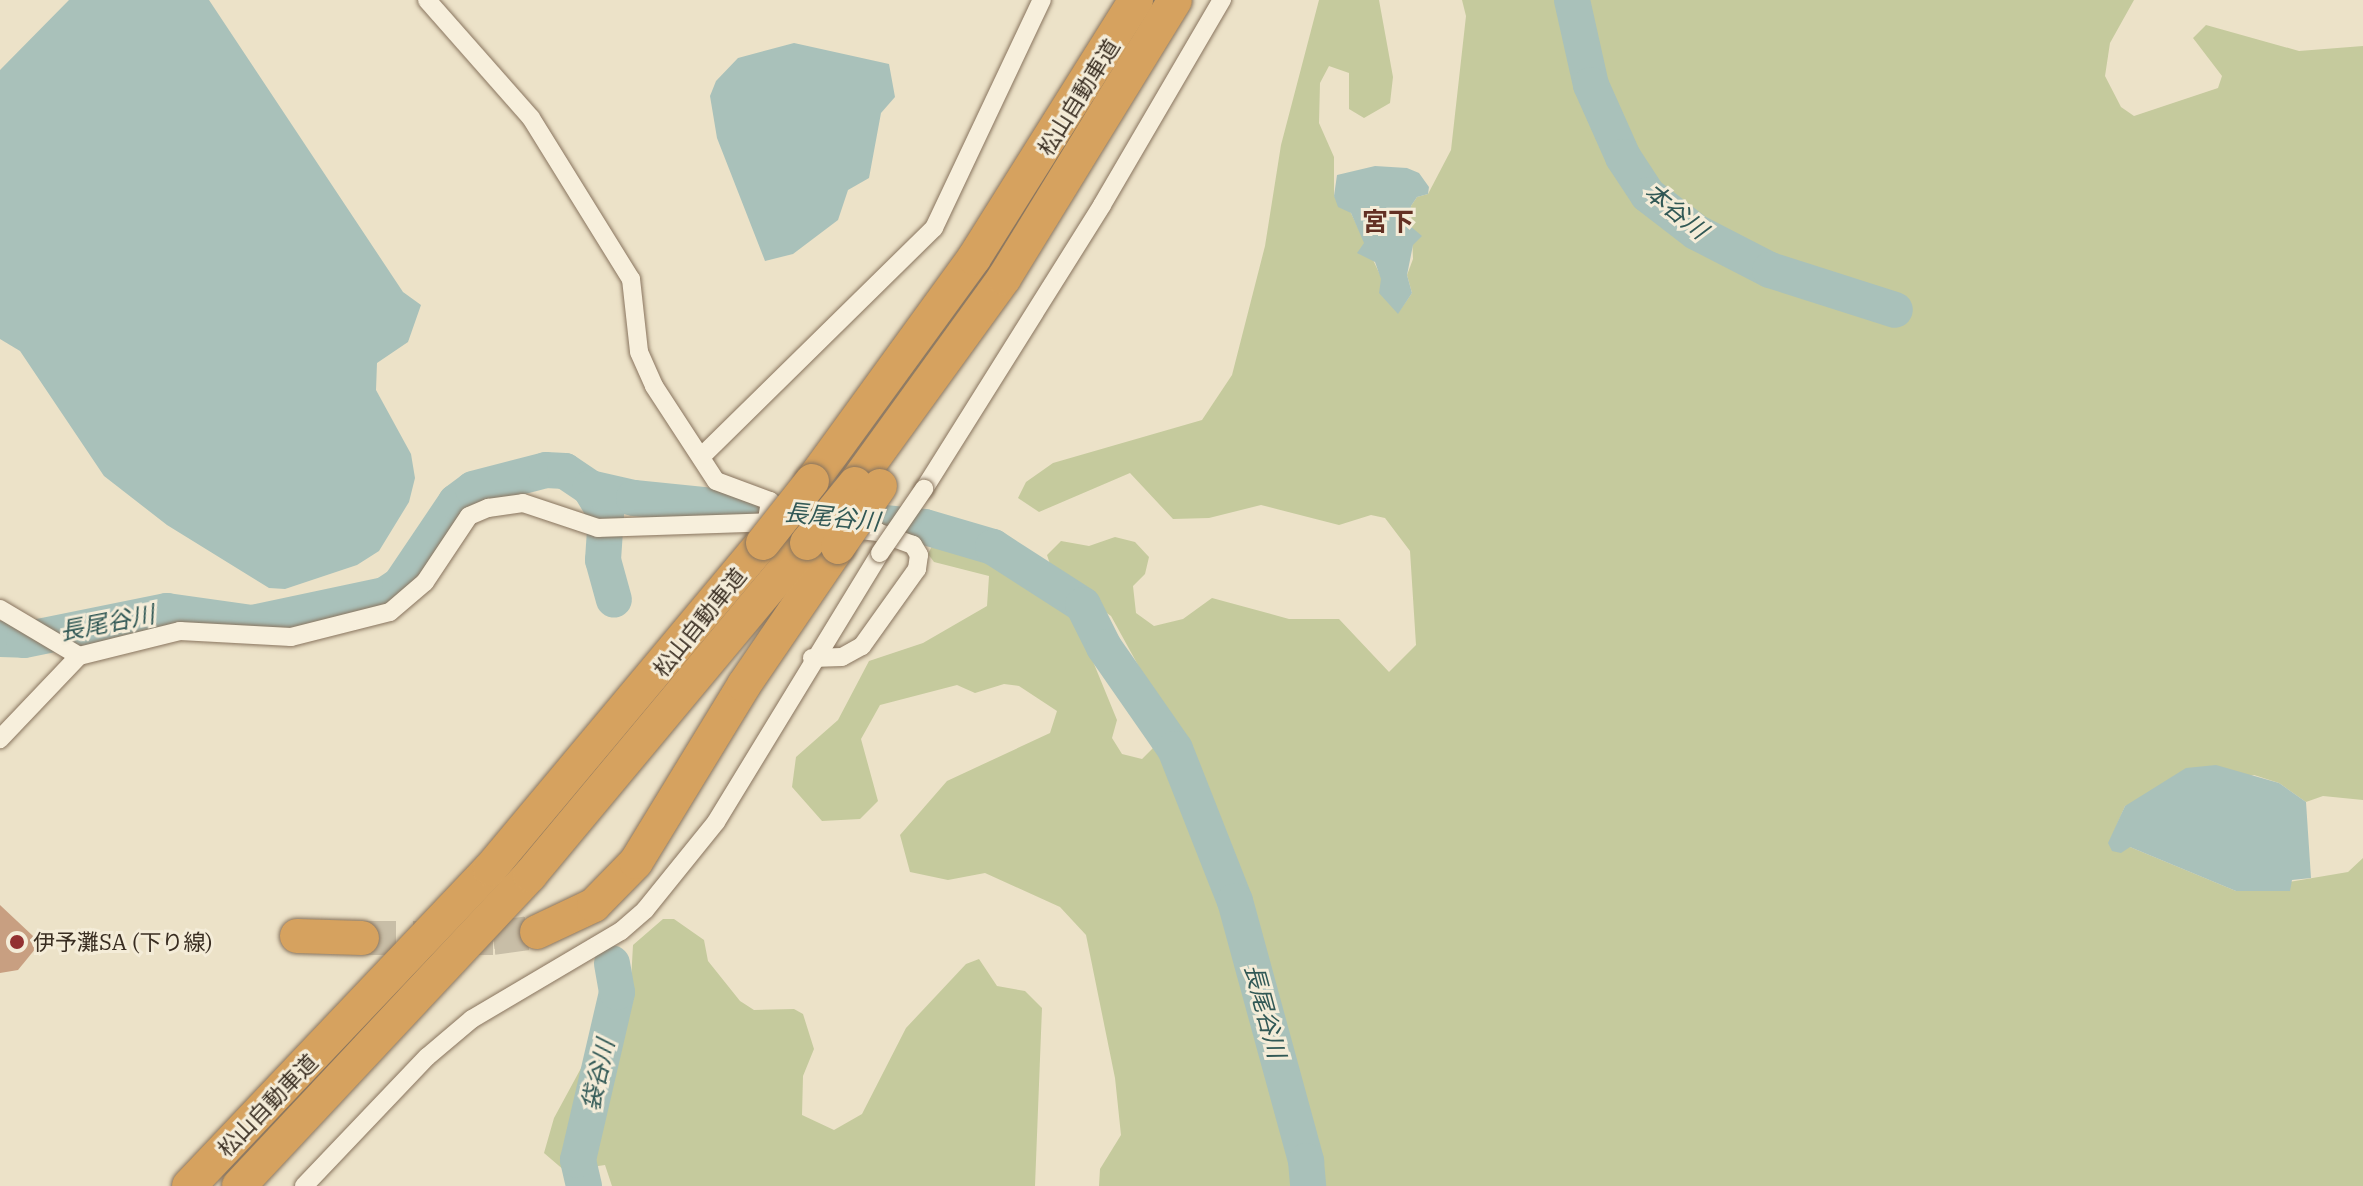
<!DOCTYPE html>
<meta charset="utf-8">
<style>
body{margin:0}
#map{position:relative;width:2363px;height:1186px;overflow:hidden;background:#ece2c8;font-family:"IBM Plex Serif","Noto Sans JP",serif}
div>[style]{position:absolute}
.green>*{inset:0;background:#c5ca9d}
.water>*{inset:0;background:#a9c1ba}
.river>*{height:36px;margin:-18px;padding:0 18px;transform-origin:18px;border-radius:18px;background:#a9c1ba}
.building>*{inset:0;background:#c89f81}
.highway-tunnel>*{height:34px;margin-top:-17px;transform-origin:0;background:repeating-linear-gradient(90deg,#c8bea7 0 34px,transparent 0 51px)}
.roads{filter:drop-shadow(0 0 2px #88745e) drop-shadow(0 0 2px #88745e)}
.street>*{height:18px;margin:-9px;padding:0 9px;transform-origin:9px;border-radius:9px;background:#f7efdc}
.highway>*{height:34px;margin:-17px;padding:0 17px;transform-origin:17px;border-radius:17px;background:#d6a25f}
.bridges{filter:drop-shadow(0 0 2px #88745e) drop-shadow(0 0 2px #88745e)}
.street-bridge>*{height:18px;margin:-9px;padding:0 9px;transform-origin:9px;border-radius:9px;background:#f7efdc}
.highway-bridge>*{height:34px;margin:-17px;padding:0 17px;transform-origin:17px;border-radius:17px;background:#d6a25f}
.dots>*{width:22px;height:22px;translate:-50% -50%;box-sizing:border-box;border:4px solid #f4ecd8;border-radius:50%}
span{translate:-50% -50%;white-space:nowrap;text-align:center;line-height:1.15;-webkit-text-stroke:6px #f4ecd8;paint-order:stroke}
.street-label{font-size:22px;color:#392d21}
.poi-label{font-size:22px;color:#392d21}
.left{translate:0 -50%;text-align:left}
.water-label{font-size:24px;color:#315855;font-style:italic}
.quarter-label{font-size:26px;color:#633023;font-weight:700}
</style>
<div id="map">
<div class="green">
<div style="clip-path:polygon(1319px 0,1379px 0,1393px 77px,1390px 103px,1364px 118px,1349px 109px,1349px 73px,1329px 66px,1320px 83px,1319px 123px,1334px 157px,1334px 196px,1351px 213px,1398px 313px,1412px 293px,1407px 275px,1413px 259px,1411px 206px,1417px 197px,1428px 194px,1451px 150px,1466px 16px,1462px 0,2134px 0,2110px 43px,2105px 76px,2121px 107px,2134px 116px,2218px 88px,2222px 76px,2193px 38px,2206px 25px,2299px 51px,2363px 46px,2363px 800px,2323px 796px,2306px 802px,2279px 783px,2254px 775px,2125px 806px,2109px 843px,2130px 847px,2236px 891px,2348px 872px,2363px 858px,2363px 1186px,1099px 1186px,1100px 1169px,1121px 1135px,1115px 1078px,1086px 935px,1060px 907px,985px 873px,948px 880px,910px 872px,900px 835px,947px 781px,1050px 733px,1057px 711px,1019px 686px,1004px 684px,975px 693px,957px 685px,880px 705px,861px 739px,878px 801px,860px 819px,822px 821px,792px 787px,796px 757px,838px 720px,869px 661px,923px 643px,987px 606px,989px 576px,934px 562px,928px 554px,936px 538px,960px 540px,1016px 568px,1069px 603px,1117px 720px,1112px 738px,1122px 754px,1142px 759px,1155px 746px,1148px 721px,1149px 685px,1111px 616px,1054px 576px,1047px 555px,1061px 541px,1089px 546px,1115px 537px,1135px 542px,1149px 557px,1145px 574px,1133px 586px,1136px 613px,1154px 626px,1183px 619px,1212px 598px,1289px 619px,1339px 619px,1389px 672px,1416px 645px,1410px 551px,1385px 518px,1371px 515px,1339px 525px,1261px 505px,1209px 518px,1173px 519px,1130px 473px,1039px 512px,1018px 498px,1026px 482px,1053px 463px,1202px 420px,1232px 375px,1265px 246px,1281px 145px)"></div>
<div style="clip-path:polygon(663px 919px,674px 919px,704px 940px,708px 961px,740px 1001px,754px 1010px,794px 1009px,803px 1014px,814px 1049px,803px 1076px,802px 1115px,834px 1130px,862px 1114px,906px 1028px,966px 964px,979px 959px,997px 986px,1025px 991px,1042px 1008px,1035px 1186px,612px 1186px,605px 1165px,565px 1171px,544px 1153px,554px 1118px,599px 1035px,630px 999px,633px 945px)"></div>
</div>
<div class="water">
<div style="clip-path:polygon(69px 0,209px 0,403px 292px,421px 305px,408px 342px,377px 363px,376px 390px,411px 454px,415px 478px,409px 502px,379px 551px,357px 565px,285px 589px,269px 588px,167px 525px,104px 476px,20px 351px,0 339px,0 70px)"></div>
<div style="clip-path:polygon(794px 43px,889px 64px,895px 97px,881px 113px,869px 178px,848px 190px,838px 220px,793px 254px,765px 261px,717px 138px,710px 96px,716px 81px,738px 58px)"></div>
<div style="clip-path:polygon(1375px 166px,1407px 168px,1419px 173px,1429px 187px,1428px 194px,1417px 197px,1411px 206px,1409px 225px,1422px 236px,1413px 245px,1407px 275px,1412px 293px,1398px 314px,1379px 293px,1381px 279px,1375px 262px,1357px 253px,1364px 243px,1351px 213px,1338px 207px,1334px 196px,1337px 175px)"></div>
<div style="clip-path:polygon(2216px 765px,2279px 783px,2306px 802px,2311px 878px,2292px 880px,2290px 891px,2236px 891px,2130px 847px,2121px 853px,2112px 851px,2108px 843px,2125px 806px,2186px 768px)"></div>
</div>
<div class="river">
<div style="left:1572px;top:0;width:87px;rotate:77.4deg"></div>
<div style="left:1591px;top:85px;width:79px;rotate:66deg"></div>
<div style="left:1623px;top:157px;width:45px;rotate:56.7deg"></div>
<div style="left:1648px;top:195px;width:61px;rotate:37.6deg"></div>
<div style="left:1696px;top:232px;width:83px;rotate:27.2deg"></div>
<div style="left:1770px;top:270px;width:131px;rotate:17.7deg"></div>
<div style="left:590px;top:488px;width:31px;rotate:59deg"></div>
<div style="left:606px;top:515px;width:45px;rotate:93.8deg"></div>
<div style="left:603px;top:560px;width:41px;rotate:74.6deg"></div>
<div style="left:0;top:639px;width:24px;rotate:2deg"></div>
<div style="left:24px;top:640px;width:146px;rotate:-11.5deg"></div>
<div style="left:167px;top:611px;width:86px;rotate:8deg"></div>
<div style="left:252px;top:623px;width:136px;rotate:-11.9deg"></div>
<div style="left:385px;top:595px;width:18px;rotate:-34deg"></div>
<div style="left:400px;top:585px;width:100px;rotate:-56deg"></div>
<div style="left:456px;top:502px;width:21px;rotate:-37deg"></div>
<div style="left:473px;top:489px;width:75px;rotate:-14.6deg"></div>
<div style="left:546px;top:470px;width:19px;rotate:3deg"></div>
<div style="left:565px;top:471px;width:30px;rotate:34deg"></div>
<div style="left:590px;top:488px;width:45px;rotate:12.8deg"></div>
<div style="left:634px;top:498px;width:292px;rotate:5.7deg"></div>
<div style="left:925px;top:527px;width:71px;rotate:16.4deg"></div>
<div style="left:993px;top:547px;width:107px;rotate:32.8deg"></div>
<div style="left:1083px;top:605px;width:47px;rotate:63.4deg"></div>
<div style="left:1104px;top:647px;width:124px;rotate:55.2deg"></div>
<div style="left:1175px;top:749px;width:163px;rotate:68.5deg"></div>
<div style="left:1235px;top:901px;width:270px;rotate:74.7deg"></div>
<div style="left:1306px;top:1161px;width:25px;rotate:85deg"></div>
<div style="left:584px;top:1186px;width:27px;rotate:-103deg"></div>
<div style="left:578px;top:1160px;width:172px;rotate:-76.9deg"></div>
<div style="left:617px;top:992px;width:29px;rotate:-100deg"></div>
</div>
<div class="building">
<div style="clip-path:polygon(0 905px,33px 936px,36px 948px,18px 970px,0 973px)"></div>
</div>
<div class="highway-tunnel">
<div style="left:362px;top:938px;width:131px"></div>
<div style="left:493px;top:938px;width:44px;rotate:-7.8deg"></div>
</div>
<div class="roads">
<div class="street">
<div style="left:427px;top:0;width:157px;rotate:48.6deg"></div>
<div style="left:531px;top:118px;width:190px;rotate:58.2deg"></div>
<div style="left:631px;top:279px;width:73px;rotate:83.7deg"></div>
<div style="left:639px;top:352px;width:37px;rotate:66deg"></div>
<div style="left:654px;top:386px;width:113px;rotate:56.9deg"></div>
<div style="left:716px;top:481px;width:58px;rotate:20.3deg"></div>
<div style="left:770px;top:501px;width:20px;rotate:99deg"></div>
<div style="left:703px;top:455px;width:324px;rotate:-44.5deg"></div>
<div style="left:934px;top:228px;width:252px;rotate:-64.7deg"></div>
<div style="left:924px;top:489px;width:335px;rotate:-57.9deg"></div>
<div style="left:1102px;top:205px;width:238px;rotate:-59.7deg"></div>
<div style="left:0;top:609px;width:92px;rotate:30.7deg"></div>
<div style="left:79px;top:656px;width:115px;rotate:133.6deg"></div>
<div style="left:79px;top:656px;width:104px;rotate:-13.9deg"></div>
<div style="left:180px;top:631px;width:111px;rotate:3.1deg"></div>
<div style="left:291px;top:637px;width:102px;rotate:-14.2deg"></div>
<div style="left:390px;top:612px;width:46px;rotate:-40.6deg"></div>
<div style="left:425px;top:582px;width:79px;rotate:-56.3deg"></div>
<div style="left:469px;top:516px;width:21px;rotate:-23deg"></div>
<div style="left:488px;top:508px;width:35px;rotate:-8deg"></div>
<div style="left:523px;top:503px;width:79px;rotate:18.4deg"></div>
<div style="left:598px;top:528px;width:185px;rotate:-1.9deg"></div>
<div style="left:812px;top:658px;width:30px;rotate:-2deg"></div>
<div style="left:842px;top:657px;width:23px;rotate:-29deg"></div>
<div style="left:862px;top:646px;width:95px;rotate:-54.5deg"></div>
<div style="left:917px;top:569px;width:14px;rotate:-82deg"></div>
<div style="left:919px;top:555px;width:12px;rotate:-121deg"></div>
<div style="left:913px;top:545px;width:37px;rotate:-160deg"></div>
<div style="left:878px;top:532px;width:30px;rotate:-174deg"></div>
<div style="left:304px;top:1186px;width:178px;rotate:-46.4deg"></div>
<div style="left:427px;top:1057px;width:59px;rotate:-40.2deg"></div>
<div style="left:472px;top:1019px;width:173px;rotate:-30.6deg"></div>
<div style="left:621px;top:931px;width:32px;rotate:-41deg"></div>
<div style="left:645px;top:910px;width:113px;rotate:-51.1deg"></div>
<div style="left:716px;top:822px;width:315px;rotate:-58.6deg"></div>
</div>
<div class="highway">
<div style="left:812px;top:481px;width:276px;rotate:-54deg"></div>
<div style="left:974px;top:258px;width:305px;rotate:-57.9deg"></div>
<div style="left:855px;top:484px;width:254px;rotate:-54.1deg"></div>
<div style="left:1004px;top:278px;width:326px;rotate:-58.4deg"></div>
<div style="left:537px;top:932px;width:63px;rotate:-25.3deg"></div>
<div style="left:594px;top:905px;width:60px;rotate:-45.7deg"></div>
<div style="left:636px;top:862px;width:207px;rotate:-58.6deg"></div>
<div style="left:744px;top:685px;width:167px;rotate:-55.7deg"></div>
<div style="left:297px;top:936px;width:65px;rotate:1.8deg"></div>
<div style="left:189px;top:1186px;width:437px;rotate:-46.5deg"></div>
<div style="left:490px;top:869px;width:425px;rotate:-50.1deg"></div>
<div style="left:239px;top:1186px;width:426px;rotate:-46.9deg"></div>
<div style="left:530px;top:875px;width:432px;rotate:-50.2deg"></div>
</div>
</div>
<div class="bridges">
<div class="street-bridge">
<div style="left:880px;top:553px;width:78px;rotate:-55.5deg"></div>
</div>
<div class="highway-bridge">
<div style="left:763px;top:543px;width:79px;rotate:-51.7deg"></div>
<div style="left:807px;top:543px;width:76px;rotate:-50.9deg"></div>
<div style="left:838px;top:547px;width:74px;rotate:-55.5deg"></div>
</div>
</div>
<div class="dots">
<div style="left:17px;top:942px;background:#933132"></div>
</div>
<div class="street-label">
<span style="left:1078px;top:97px;rotate:-58deg">松山自動車道</span>
<span style="left:699px;top:622px;rotate:-51deg">松山自動車道</span>
<span style="left:267px;top:1105px;rotate:-46deg">松山自動車道</span>
</div>
<div class="poi-label">
<span class="left" style="left:33px;top:942px">伊予灘SA (下り線)</span>
</div>
<div class="water-label">
<span style="left:1676px;top:211px;rotate:39deg">本谷川</span>
<span style="left:832px;top:517px;rotate:6deg">長尾谷川</span>
<span style="left:107px;top:623px;rotate:-11deg">長尾谷川</span>
<span style="left:1265px;top:1011px;rotate:75deg">長尾谷川</span>
<span style="left:598px;top:1075px;rotate:-77deg">袋谷川</span>
</div>
<div class="quarter-label">
<span style="left:1388px;top:222px">宮下</span>
</div>
</div>
